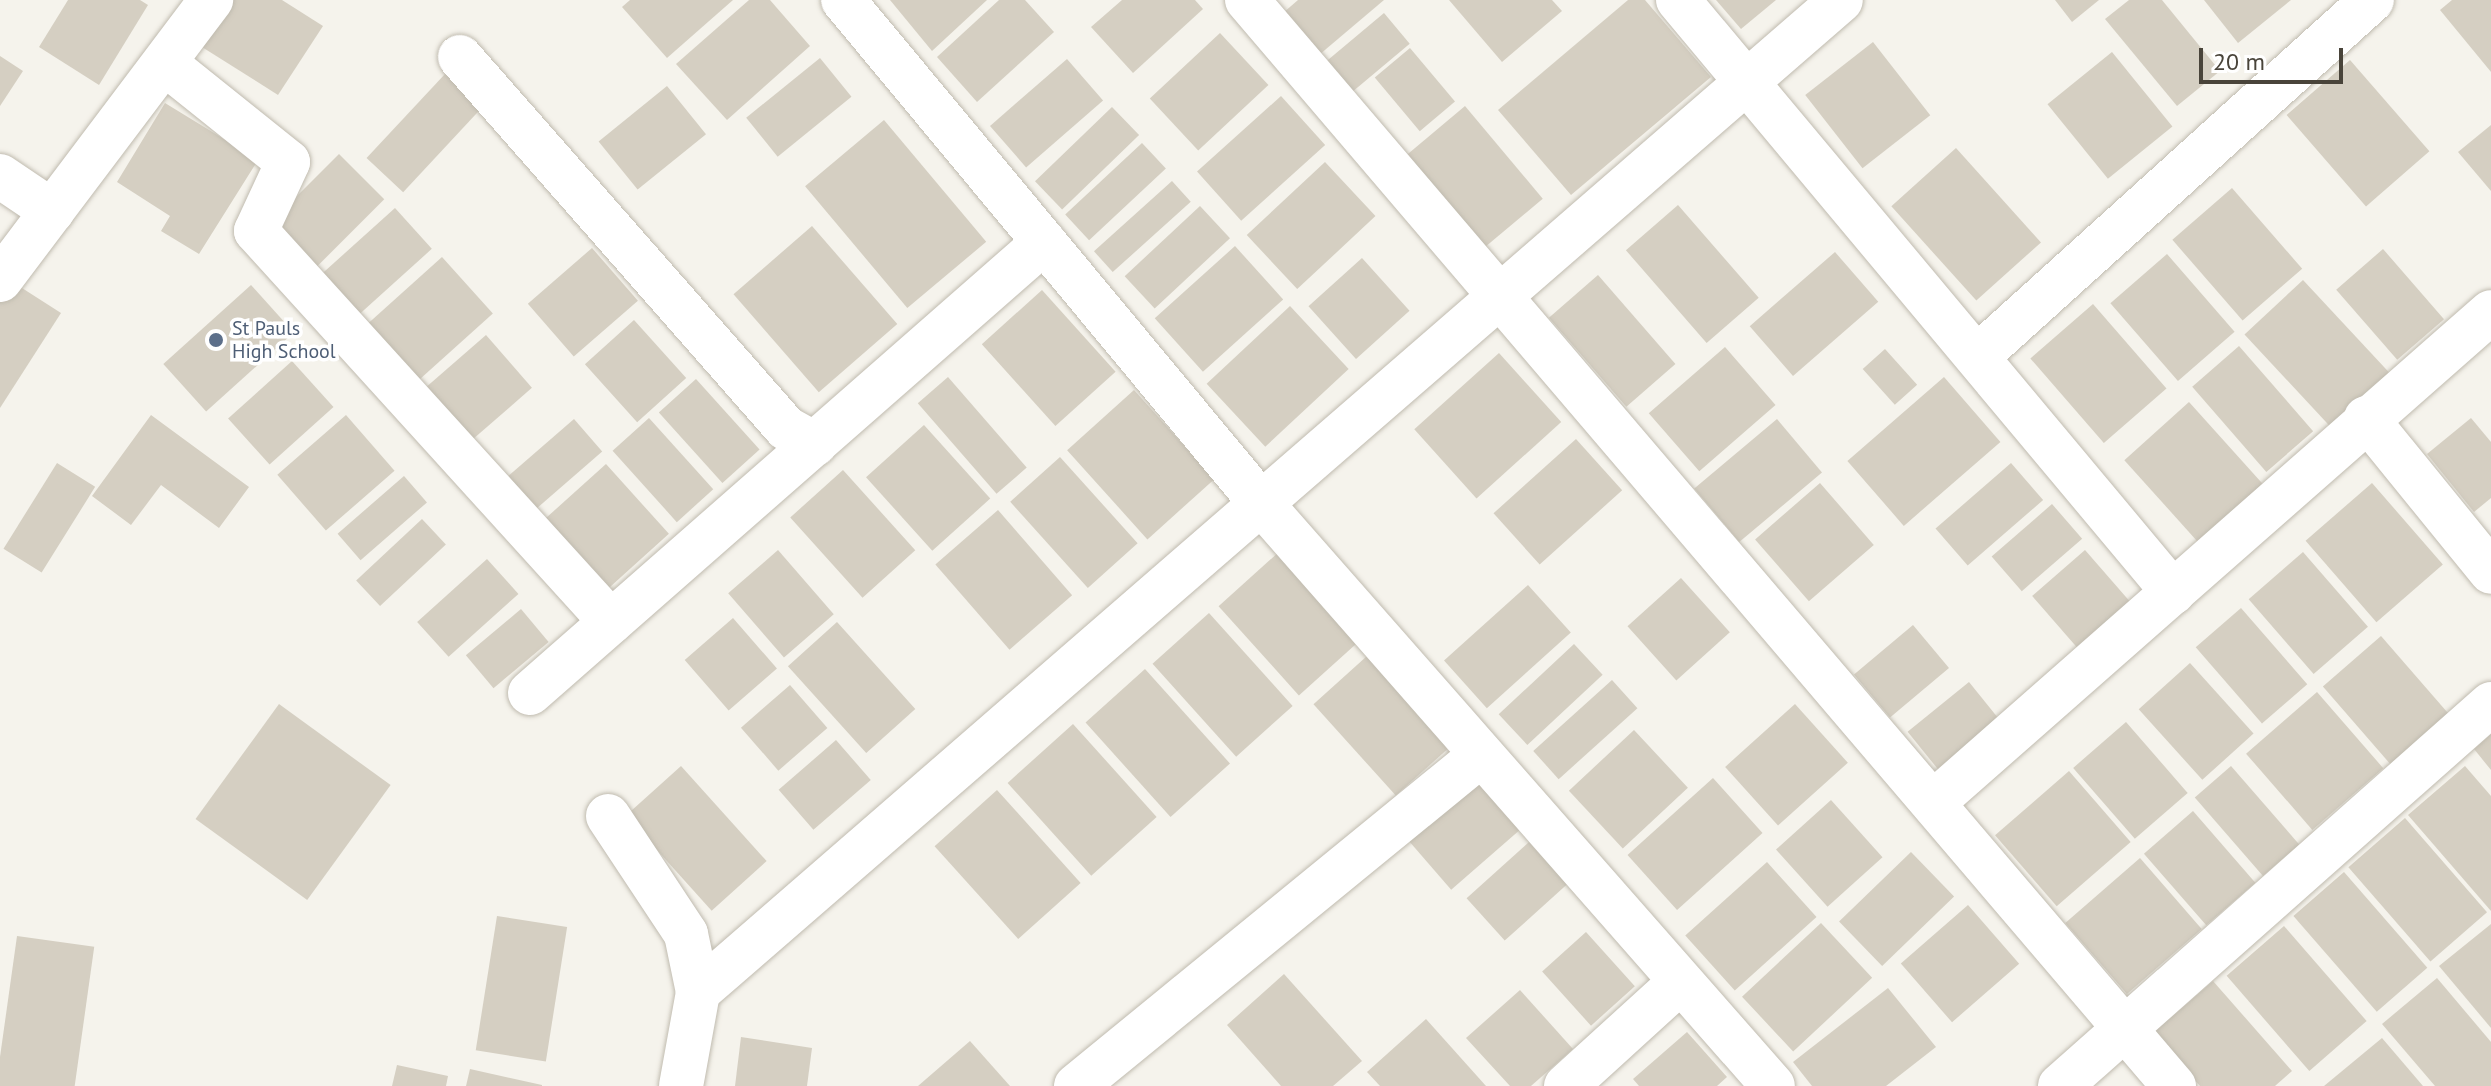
<!DOCTYPE html>
<style>
body{margin:0}
#map{position:relative;width:2491px;height:1086px;overflow:hidden;background:#f5f3ec;font-family:"PT Sans",sans-serif}
div>[style]{position:absolute}
.building>*{inset:0;background:#d5cfc2;transform-origin:0 0}
.roads{filter:drop-shadow(0 0 2px #c0bbaf) drop-shadow(0 0 2px #c0bbaf)}
.minor>*{height:44px;margin:-22px;padding:0 22px;transform-origin:22px;border-radius:22px;background:#fff}
.dots>*{width:22px;height:22px;translate:-50% -50%;box-sizing:border-box;border:4px solid #fff;border-radius:50%}
span{translate:-50% -50%;white-space:nowrap;text-align:center;line-height:1.15;-webkit-text-stroke:7px #fff;paint-order:stroke}
.service-label{font-size:20px;color:#4e5e75}
.left{translate:0 -50%;text-align:left}
.scale{position:absolute;left:2199px;top:48px;width:144px;height:36px;box-sizing:border-box;border:4px solid #49443a;border-top:0;padding-left:10px;font-size:24px;line-height:28px;white-space:nowrap;color:#49443a;-webkit-text-stroke:6px #fff;paint-order:stroke}
</style>
<div id="map">
<div class="building">
<div style="clip-path:polygon(68px 0,140px 0,148px 5px,99px 85px,39px 47px)"></div>
<div style="clip-path:polygon(220px 0,282px 0,323px 26px,278px 95px,194px 42px)"></div>
<div style="clip-path:polygon(630px 0,733px 0,667px 58px,622px 7px)"></div>
<div style="clip-path:polygon(749px 0,770px 0,810px 46px,727px 120px,676px 64px)"></div>
<div style="clip-path:polygon(890px 0,987px 0,932px 51px)"></div>
<div style="clip-path:polygon(999px 0,1025px 0,1054px 32px,977px 102px,937px 57px)"></div>
<div style="clip-path:polygon(1122px 0,1195px 0,1203px 9px,1133px 73px,1091px 27px)"></div>
<div style="clip-path:polygon(1298px 0,1384px 0,1319px 55px,1283px 13px)"></div>
<div style="clip-path:polygon(1449px 0,1552px 0,1562px 11px,1502px 62px)"></div>
<div style="clip-path:polygon(1628px 0,1645px 0,1711px 77px,1571px 195px,1498px 110px)"></div>
<div style="clip-path:polygon(1716px 0,1776px 0,1741px 29px)"></div>
<div style="clip-path:polygon(2055px 0,2099px 0,2072px 22px)"></div>
<div style="clip-path:polygon(2129px 0,2162px 0,2220px 71px,2177px 106px,2105px 19px)"></div>
<div style="clip-path:polygon(2204px 0,2291px 0,2238px 43px)"></div>
<div style="clip-path:polygon(2452px 0,2491px 0,2491px 72px,2440px 10px)"></div>
<div style="left:1384px;top:13px;width:40px;height:81px;rotate:50deg"></div>
<div style="left:1220px;top:33px;width:71px;height:96px;rotate:47deg"></div>
<div style="left:1873px;top:42px;width:93px;height:86px;rotate:52deg"></div>
<div style="left:1410px;top:48px;width:70px;height:46px;rotate:50deg"></div>
<div style="left:2112px;top:52px;width:96px;height:83px;rotate:51deg"></div>
<div style="clip-path:polygon(0 56px,23px 71px,0 106px)"></div>
<div style="left:820px;top:58px;width:50px;height:95px;rotate:51deg"></div>
<div style="left:1067px;top:59px;width:55px;height:102px;rotate:49deg"></div>
<div style="left:2350px;top:60px;width:121px;height:84px;rotate:49deg"></div>
<div style="left:445px;top:74px;width:50px;height:115px;rotate:43deg"></div>
<div style="left:667px;top:86px;width:62px;height:88px;rotate:51deg"></div>
<div style="left:1281px;top:96px;width:66px;height:113px;rotate:48deg"></div>
<div style="clip-path:polygon(165px 103px,258px 160px,199px 254px,161px 231px,170px 216px,117px 182px)"></div>
<div style="left:1465px;top:106px;width:121px;height:80px;rotate:50deg"></div>
<div style="left:1112px;top:107px;width:39px;height:107px;rotate:46deg"></div>
<div style="left:884px;top:120px;width:159px;height:103px;rotate:50deg"></div>
<div style="clip-path:polygon(2491px 125px,2491px 191px,2458px 152px)"></div>
<div style="left:1142px;top:143px;width:35px;height:105px;rotate:47deg"></div>
<div style="left:1956px;top:148px;width:127px;height:87px;rotate:48deg"></div>
<div style="left:339px;top:154px;width:64px;height:105px;rotate:45deg"></div>
<div style="left:1325px;top:162px;width:74px;height:107px;rotate:47deg"></div>
<div style="left:1172px;top:181px;width:28px;height:105px;rotate:48deg"></div>
<div style="left:2232px;top:188px;width:107px;height:79px;rotate:49deg"></div>
<div style="left:1678px;top:205px;width:123px;height:69px;rotate:49deg"></div>
<div style="left:1200px;top:206px;width:44px;height:103px;rotate:47deg"></div>
<div style="left:395px;top:208px;width:55px;height:105px;rotate:48deg"></div>
<div style="left:812px;top:226px;width:130px;height:104px;rotate:49deg"></div>
<div style="left:1235px;top:246px;width:72px;height:108px;rotate:48deg"></div>
<div style="left:592px;top:248px;width:70px;height:85px;rotate:49deg"></div>
<div style="left:2383px;top:249px;width:93px;height:62px;rotate:49deg"></div>
<div style="left:1835px;top:252px;width:66px;height:113px;rotate:49deg"></div>
<div style="left:2167px;top:254px;width:103px;height:75px;rotate:49deg"></div>
<div style="left:442px;top:257px;width:76px;height:104px;rotate:48deg"></div>
<div style="left:1362px;top:258px;width:71px;height:72px;rotate:48deg"></div>
<div style="left:1598px;top:275px;width:118px;height:65px;rotate:49deg"></div>
<div style="left:2303px;top:280px;width:127px;height:80px;rotate:47deg"></div>
<div style="clip-path:polygon(11px 281px,61px 313px,0 408px,0 298px)"></div>
<div style="left:251px;top:285px;width:64px;height:118px;rotate:48deg"></div>
<div style="left:1042px;top:290px;width:110px;height:81px;rotate:48deg"></div>
<div style="left:2093px;top:304px;width:112px;height:83px;rotate:49deg"></div>
<div style="left:1290px;top:306px;width:86px;height:114px;rotate:47deg"></div>
<div style="left:634px;top:320px;width:78px;height:66px;rotate:48deg"></div>
<div style="left:486px;top:335px;width:70px;height:86px;rotate:49deg"></div>
<div style="left:2239px;top:346px;width:113px;height:62px;rotate:49deg"></div>
<div style="left:1725px;top:347px;width:77px;height:101px;rotate:49deg"></div>
<div style="left:1885px;top:349px;width:48px;height:30px;rotate:48deg"></div>
<div style="left:1499px;top:353px;width:93px;height:114px;rotate:48deg"></div>
<div style="left:292px;top:361px;width:62px;height:86px;rotate:48deg"></div>
<div style="left:948px;top:377px;width:120px;height:40px;rotate:49deg"></div>
<div style="left:1944px;top:377px;width:86px;height:128px;rotate:49deg"></div>
<div style="left:696px;top:379px;width:95px;height:50px;rotate:48deg"></div>
<div style="left:1134px;top:390px;width:120px;height:90px;rotate:48deg"></div>
<div style="left:2189px;top:402px;width:116px;height:87px;rotate:48deg"></div>
<div style="clip-path:polygon(151px 415px,249px 487px,219px 528px,161px 485px,131px 525px,92px 496px)"></div>
<div style="left:346px;top:415px;width:74px;height:91px;rotate:49deg"></div>
<div style="left:649px;top:418px;width:96px;height:49px;rotate:48deg"></div>
<div style="clip-path:polygon(2471px 418px,2491px 442px,2491px 498px,2474px 512px,2427px 454px)"></div>
<div style="left:574px;top:419px;width:43px;height:101px;rotate:49deg"></div>
<div style="left:1777px;top:419px;width:70px;height:108px;rotate:50deg"></div>
<div style="left:924px;top:425px;width:99px;height:78px;rotate:48deg"></div>
<div style="left:1576px;top:439px;width:69px;height:111px;rotate:48deg"></div>
<div style="left:1060px;top:457px;width:116px;height:67px;rotate:48deg"></div>
<div style="left:57px;top:463px;width:45px;height:101px;rotate:32deg"></div>
<div style="left:2011px;top:463px;width:49px;height:100px;rotate:49deg"></div>
<div style="left:606px;top:464px;width:94px;height:89px;rotate:48deg"></div>
<div style="left:843px;top:470px;width:108px;height:71px;rotate:48deg"></div>
<div style="left:404px;top:476px;width:35px;height:88px;rotate:49deg"></div>
<div style="left:1820px;top:483px;width:82px;height:86px;rotate:49deg"></div>
<div style="left:2372px;top:483px;width:108px;height:88px;rotate:49deg"></div>
<div style="left:2052px;top:504px;width:46px;height:80px;rotate:49deg"></div>
<div style="left:998px;top:510px;width:113px;height:83px;rotate:49deg"></div>
<div style="left:422px;top:519px;width:35px;height:90px;rotate:47deg"></div>
<div style="left:778px;top:550px;width:85px;height:66px;rotate:49deg"></div>
<div style="left:1281px;top:550px;width:120px;height:84px;rotate:48deg"></div>
<div style="left:2085px;top:550px;width:78px;height:70px;rotate:49deg"></div>
<div style="left:2303px;top:552px;width:99px;height:72px;rotate:49deg"></div>
<div style="left:487px;top:559px;width:47px;height:94px;rotate:48deg"></div>
<div style="left:1681px;top:578px;width:73px;height:72px;rotate:48deg"></div>
<div style="left:1528px;top:585px;width:64px;height:113px;rotate:48deg"></div>
<div style="left:2241px;top:608px;width:101px;height:60px;rotate:49deg"></div>
<div style="left:521px;top:609px;width:43px;height:72px;rotate:50deg"></div>
<div style="left:1209px;top:613px;width:125px;height:76px;rotate:48deg"></div>
<div style="left:733px;top:618px;width:67px;height:64px;rotate:49deg"></div>
<div style="left:837px;top:622px;width:117px;height:66px;rotate:48deg"></div>
<div style="left:1913px;top:625px;width:56px;height:77px;rotate:50deg"></div>
<div style="left:2381px;top:636px;width:103px;height:77px;rotate:49deg"></div>
<div style="left:1574px;top:644px;width:42px;height:103px;rotate:47deg"></div>
<div style="left:1367px;top:656px;width:123px;height:72px;rotate:48deg"></div>
<div style="left:2190px;top:663px;width:95px;height:69px;rotate:48deg"></div>
<div style="left:1145px;top:669px;width:127px;height:80px;rotate:48deg"></div>
<div style="left:1612px;top:680px;width:38px;height:106px;rotate:48deg"></div>
<div style="left:1969px;top:682px;width:51px;height:79px;rotate:51deg"></div>
<div style="left:790px;top:685px;width:57px;height:65px;rotate:49deg"></div>
<div style="left:2317px;top:692px;width:101px;height:94px;rotate:49deg"></div>
<div style="left:279px;top:704px;width:138px;height:142px;rotate:36deg"></div>
<div style="left:1795px;top:704px;width:79px;height:94px;rotate:48deg"></div>
<div style="left:2126px;top:722px;width:94px;height:70px;rotate:49deg"></div>
<div style="left:1073px;top:724px;width:125px;height:88px;rotate:48deg"></div>
<div style="left:1634px;top:730px;width:79px;height:89px;rotate:47deg"></div>
<div style="clip-path:polygon(2491px 734px,2491px 770px,2474px 749px)"></div>
<div style="left:836px;top:740px;width:53px;height:76px;rotate:49deg"></div>
<div style="left:681px;top:766px;width:128px;height:74px;rotate:48deg"></div>
<div style="left:2231px;top:766px;width:104px;height:48px;rotate:49deg"></div>
<div style="clip-path:polygon(2465px 766px,2491px 796px,2491px 911px,2408px 815px)"></div>
<div style="left:2069px;top:771px;width:94px;height:98px;rotate:49deg"></div>
<div style="left:1476px;top:778px;width:68px;height:92px;rotate:49deg"></div>
<div style="left:1713px;top:778px;width:74px;height:115px;rotate:48deg"></div>
<div style="left:997px;top:790px;width:125px;height:84px;rotate:48deg"></div>
<div style="left:1831px;top:800px;width:77px;height:74px;rotate:48deg"></div>
<div style="left:2193px;top:811px;width:95px;height:65px;rotate:49deg"></div>
<div style="left:2405px;top:818px;width:125px;height:75px;rotate:49deg"></div>
<div style="left:1529px;top:842px;width:57px;height:84px;rotate:48deg"></div>
<div style="left:1911px;top:852px;width:62px;height:100px;rotate:46deg"></div>
<div style="left:2140px;top:858px;width:94px;height:99px;rotate:49deg"></div>
<div style="left:1767px;top:862px;width:74px;height:110px;rotate:48deg"></div>
<div style="left:2344px;top:872px;width:127px;height:67px;rotate:49deg"></div>
<div style="left:1968px;top:905px;width:78px;height:89px;rotate:49deg"></div>
<div style="left:497px;top:916px;width:71px;height:136px;rotate:9deg"></div>
<div style="left:1821px;top:923px;width:75px;height:108px;rotate:47deg"></div>
<div style="clip-path:polygon(2491px 924px,2491px 1028px,2439px 966px)"></div>
<div style="left:2284px;top:926px;width:126px;height:76px;rotate:49deg"></div>
<div style="left:1586px;top:932px;width:73px;height:59px;rotate:48deg"></div>
<div style="left:17px;top:936px;width:78px;height:151px;rotate:8deg"></div>
<div style="clip-path:polygon(1284px 974px,1362px 1061px,1333px 1086px,1281px 1086px,1227px 1025px)"></div>
<div style="clip-path:polygon(2437px 978px,2491px 1042px,2491px 1086px,2435px 1086px,2382px 1024px)"></div>
<div style="clip-path:polygon(2213px 981px,2292px 1071px,2275px 1086px,2200px 1086px,2153px 1033px)"></div>
<div style="clip-path:polygon(1888px 988px,1936px 1047px,1886px 1086px,1812px 1086px,1793px 1062px)"></div>
<div style="clip-path:polygon(1520px 990px,1573px 1049px,1531px 1086px,1510px 1086px,1466px 1038px)"></div>
<div style="clip-path:polygon(1426px 1019px,1486px 1086px,1380px 1086px,1367px 1072px)"></div>
<div style="clip-path:polygon(1687px 1032px,1727px 1077px,1717px 1086px,1639px 1086px,1633px 1079px)"></div>
<div style="clip-path:polygon(741px 1037px,812px 1048px,807px 1086px,735px 1086px)"></div>
<div style="clip-path:polygon(2382px 1038px,2423px 1086px,2324px 1086px)"></div>
<div style="clip-path:polygon(970px 1041px,1010px 1086px,918px 1086px)"></div>
<div style="clip-path:polygon(397px 1065px,448px 1076px,446px 1086px,392px 1086px)"></div>
<div style="clip-path:polygon(470px 1069px,542px 1085px,542px 1086px,466px 1086px)"></div>
</div>
<div class="roads">
<div class="minor">
<div style="left:843px;top:0;width:653px;rotate:50.28deg"></div>
<div style="left:1260px;top:502px;width:777px;rotate:48.7deg"></div>
<div style="left:1247px;top:0;width:1428px;rotate:49.52deg"></div>
<div style="left:1678px;top:0;width:772px;rotate:50.1deg"></div>
<div style="left:460px;top:57px;width:494px;rotate:48.7deg"></div>
<div style="left:786px;top:428px;width:33px;rotate:29deg"></div>
<div style="left:167px;top:65px;width:155px;rotate:38.7deg"></div>
<div style="left:288px;top:162px;width:76px;rotate:114.9deg"></div>
<div style="left:256px;top:231px;width:528px;rotate:47.76deg"></div>
<div style="left:0;top:176px;width:63px;rotate:33.9deg"></div>
<div style="left:0;top:280px;width:351px;rotate:-53deg"></div>
<div style="left:1978px;top:356px;width:531px;rotate:-42.1deg"></div>
<div style="left:2366px;top:418px;width:198px;rotate:50.9deg"></div>
<div style="left:530px;top:693px;width:684px;rotate:-41.26deg"></div>
<div style="left:1935px;top:801px;width:740px;rotate:-41.33deg"></div>
<div style="left:608px;top:816px;width:141px;rotate:56.5deg"></div>
<div style="left:686px;top:934px;width:59px;rotate:78.3deg"></div>
<div style="left:681px;top:1086px;width:96px;rotate:-79.7deg"></div>
<div style="left:698px;top:992px;width:1513px;rotate:-40.95deg"></div>
<div style="left:1076px;top:1086px;width:523px;rotate:-39.26deg"></div>
<div style="left:1566px;top:1086px;width:153px;rotate:-42.3deg"></div>
<div style="left:2060px;top:1086px;width:576px;rotate:-41.55deg"></div>
</div>
</div>
<div class="dots">
<div style="left:216px;top:340px;background:#5c6f8a"></div>
</div>
<div class="service-label">
<span class="left" style="left:232px;top:340px">St Pauls<br>High School</span>
</div>
<div class="scale">20 m</div>
</div>
